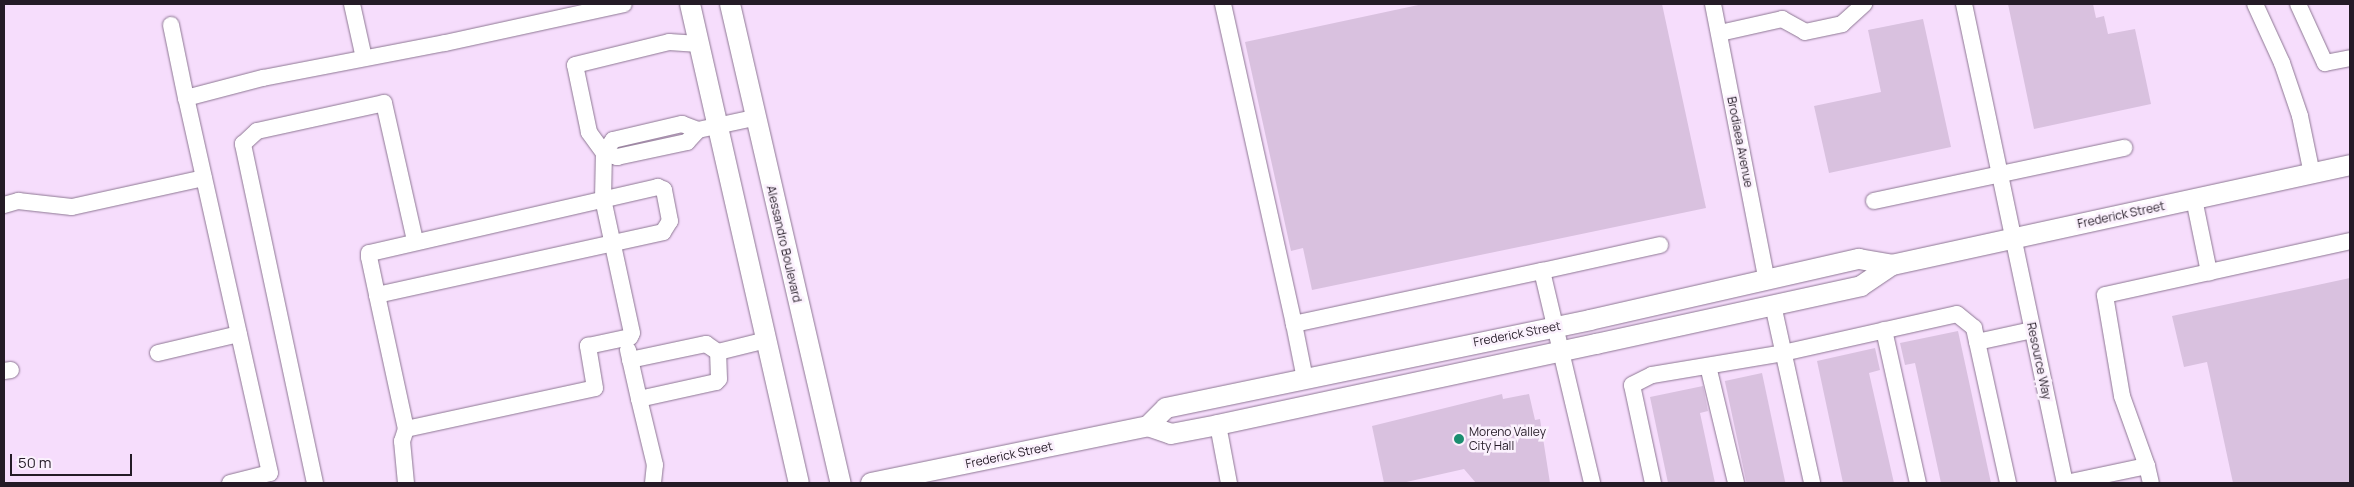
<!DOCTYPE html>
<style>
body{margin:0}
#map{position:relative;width:2354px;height:487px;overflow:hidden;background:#f6ddfc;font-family:Manrope,sans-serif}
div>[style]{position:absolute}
.building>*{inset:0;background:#d9c1df;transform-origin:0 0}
.roads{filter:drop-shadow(0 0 1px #8d7793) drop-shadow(0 0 1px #8d7793)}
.minor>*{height:16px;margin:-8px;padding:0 8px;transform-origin:8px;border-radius:8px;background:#fff}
.major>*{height:20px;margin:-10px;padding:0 10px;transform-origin:10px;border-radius:10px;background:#fff}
.dots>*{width:14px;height:14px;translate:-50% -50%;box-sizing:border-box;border:2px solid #fbf1fd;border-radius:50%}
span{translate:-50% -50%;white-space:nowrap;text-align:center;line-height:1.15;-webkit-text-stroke:5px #fbf1fd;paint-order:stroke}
.street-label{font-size:12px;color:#241b26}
.poi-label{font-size:12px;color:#241b26}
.left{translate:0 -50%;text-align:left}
.frame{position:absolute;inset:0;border:5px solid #241b26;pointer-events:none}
.scale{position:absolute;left:10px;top:454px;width:122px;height:22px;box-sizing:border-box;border:2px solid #241b26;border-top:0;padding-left:6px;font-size:15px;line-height:18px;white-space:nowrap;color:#241b26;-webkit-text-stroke:4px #fbf1fd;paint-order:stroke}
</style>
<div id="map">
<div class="building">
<div style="clip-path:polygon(1423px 4px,1662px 4px,1706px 208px,1312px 290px,1303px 248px,1291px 251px,1245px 42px)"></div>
<div style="clip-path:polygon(2008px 4px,2093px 4px,2096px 18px,2104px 16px,2108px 34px,2135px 29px,2151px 104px,2034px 129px)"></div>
<div style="clip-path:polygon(1923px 19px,1951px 147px,1829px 173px,1814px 106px,1881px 92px,1868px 30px)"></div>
<div style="clip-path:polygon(2350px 278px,2350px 483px,2233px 483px,2207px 362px,2184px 367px,2172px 316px)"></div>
<div style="clip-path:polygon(1958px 331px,1991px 483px,1941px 483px,1915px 363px,1905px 365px,1900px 343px)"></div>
<div style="clip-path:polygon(1875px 348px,1880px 370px,1869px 373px,1894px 483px,1843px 483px,1817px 361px)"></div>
<div style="left:1762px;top:373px;width:112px;height:38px;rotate:78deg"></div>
<div style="clip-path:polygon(1703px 386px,1708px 411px,1700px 413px,1715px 483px,1668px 483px,1650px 397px)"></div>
<div style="clip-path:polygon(1502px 394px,1503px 399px,1529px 394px,1535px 420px,1540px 419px,1550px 483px,1476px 483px,1464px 469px,1402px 483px,1384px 483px,1372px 426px)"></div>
</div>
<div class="roads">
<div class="minor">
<div style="left:352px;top:4px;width:55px;rotate:77.5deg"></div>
<div style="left:1223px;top:4px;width:328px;rotate:77.5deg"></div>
<div style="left:1294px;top:324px;width:254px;rotate:-12.1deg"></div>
<div style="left:1542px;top:271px;width:218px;rotate:76.7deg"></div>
<div style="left:1713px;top:4px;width:282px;rotate:79deg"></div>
<div style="left:1964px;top:4px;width:490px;rotate:78.1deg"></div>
<div style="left:2255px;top:4px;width:65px;rotate:65.4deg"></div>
<div style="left:2282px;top:63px;width:56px;rotate:71.2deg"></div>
<div style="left:2300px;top:116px;width:59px;rotate:78.3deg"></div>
<div style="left:2298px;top:4px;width:65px;rotate:65.4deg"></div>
<div style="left:2325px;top:63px;width:25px;rotate:-11deg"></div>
<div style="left:171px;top:25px;width:75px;rotate:78.4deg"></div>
<div style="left:1720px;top:33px;width:64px;rotate:-12.7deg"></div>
<div style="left:1782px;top:19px;width:26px;rotate:29deg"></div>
<div style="left:1805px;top:32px;width:38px;rotate:-12deg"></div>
<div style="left:1842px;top:24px;width:30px;rotate:-42deg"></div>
<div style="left:604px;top:153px;width:16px;rotate:-55deg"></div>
<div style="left:613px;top:140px;width:71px;rotate:-13.1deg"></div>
<div style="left:682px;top:124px;width:17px;rotate:21deg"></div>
<div style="left:698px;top:130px;width:57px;rotate:-12.1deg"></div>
<div style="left:604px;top:153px;width:14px;rotate:17deg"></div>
<div style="left:617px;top:157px;width:72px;rotate:-12.1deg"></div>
<div style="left:687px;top:142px;width:16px;rotate:-47deg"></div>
<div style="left:2194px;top:199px;width:75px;rotate:78.4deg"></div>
<div style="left:1874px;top:201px;width:256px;rotate:-12deg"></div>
<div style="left:4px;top:205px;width:15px;rotate:-16deg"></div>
<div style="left:18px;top:201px;width:54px;rotate:6.3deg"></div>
<div style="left:72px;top:207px;width:135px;rotate:-12.4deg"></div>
<div style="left:1542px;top:271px;width:121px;rotate:-12.4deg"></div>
<div style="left:377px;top:295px;width:293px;rotate:-12.4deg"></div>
<div style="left:663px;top:232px;width:13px;rotate:-58deg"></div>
<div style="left:670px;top:221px;width:32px;rotate:-101deg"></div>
<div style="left:664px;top:190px;width:7px;rotate:-153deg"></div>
<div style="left:658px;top:187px;width:296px;rotate:167.1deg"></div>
<div style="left:369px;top:253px;width:4px;rotate:90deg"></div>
<div style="left:369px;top:257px;width:39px;rotate:78deg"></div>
<div style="left:377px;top:295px;width:137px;rotate:77.8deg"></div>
<div style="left:406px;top:429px;width:13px;rotate:108deg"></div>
<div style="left:402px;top:441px;width:42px;rotate:84.6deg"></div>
<div style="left:1773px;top:305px;width:182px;rotate:77.6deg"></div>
<div style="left:1294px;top:324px;width:56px;rotate:78.7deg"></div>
<div style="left:1884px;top:330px;width:157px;rotate:77.5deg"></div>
<div style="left:1977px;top:342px;width:56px;rotate:-12.3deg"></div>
<div style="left:628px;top:350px;width:50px;rotate:77.3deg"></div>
<div style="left:158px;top:353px;width:83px;rotate:-13.2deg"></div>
<div style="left:630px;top:360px;width:78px;rotate:-11.9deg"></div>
<div style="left:706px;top:344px;width:14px;rotate:34deg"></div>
<div style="left:1708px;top:366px;width:120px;rotate:76.5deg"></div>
<div style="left:4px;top:371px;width:7px;rotate:-8deg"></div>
<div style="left:1218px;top:425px;width:59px;rotate:79.3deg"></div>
<div style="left:406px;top:429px;width:193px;rotate:-12.2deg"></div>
<div style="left:595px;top:388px;width:43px;rotate:-99.5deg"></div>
<div style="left:588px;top:346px;width:43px;rotate:-12.1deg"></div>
<div style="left:630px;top:337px;width:4px;rotate:-63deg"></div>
<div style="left:632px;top:333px;width:137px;rotate:-102.2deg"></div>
<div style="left:603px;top:199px;width:46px;rotate:-88.8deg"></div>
<div style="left:604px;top:153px;width:26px;rotate:-126deg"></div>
<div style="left:589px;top:132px;width:68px;rotate:-101.8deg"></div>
<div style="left:575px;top:65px;width:97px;rotate:-13.7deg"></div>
<div style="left:669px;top:42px;width:30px;rotate:4deg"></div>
<div style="left:2147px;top:466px;width:17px;rotate:77deg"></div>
<div style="left:230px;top:483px;width:41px;rotate:-14deg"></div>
<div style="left:270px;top:473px;width:384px;rotate:-102.6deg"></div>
<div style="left:186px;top:98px;width:80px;rotate:-14.6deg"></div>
<div style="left:263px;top:78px;width:185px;rotate:-10.9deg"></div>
<div style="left:445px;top:43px;width:183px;rotate:-12.3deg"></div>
<div style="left:315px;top:483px;width:347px;rotate:-102deg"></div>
<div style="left:243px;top:144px;width:19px;rotate:-43deg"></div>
<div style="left:257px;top:131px;width:130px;rotate:-12.4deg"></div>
<div style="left:384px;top:103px;width:141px;rotate:77.3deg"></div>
<div style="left:653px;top:483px;width:18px;rotate:-84deg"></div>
<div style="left:655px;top:465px;width:68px;rotate:-103.6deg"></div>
<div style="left:639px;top:399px;width:79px;rotate:-12.4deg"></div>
<div style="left:716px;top:382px;width:4px;rotate:-45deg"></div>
<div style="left:719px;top:379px;width:27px;rotate:-92deg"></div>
<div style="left:718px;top:352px;width:49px;rotate:-14deg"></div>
<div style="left:1653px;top:483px;width:100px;rotate:-102.1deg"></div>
<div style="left:1632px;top:385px;width:22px;rotate:-27deg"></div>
<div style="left:1652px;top:375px;width:133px;rotate:-9.5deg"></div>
<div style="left:1783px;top:353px;width:178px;rotate:-12.6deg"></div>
<div style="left:1957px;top:314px;width:22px;rotate:39deg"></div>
<div style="left:1974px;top:328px;width:159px;rotate:77.6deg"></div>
<div style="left:2066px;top:483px;width:83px;rotate:-11.9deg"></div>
<div style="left:2147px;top:466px;width:74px;rotate:-109.7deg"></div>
<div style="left:2122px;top:396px;width:102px;rotate:-99.6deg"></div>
<div style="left:2105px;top:295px;width:251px;rotate:-12.4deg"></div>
</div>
<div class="major">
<div style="left:690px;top:4px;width:491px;rotate:77.2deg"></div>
<div style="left:730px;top:4px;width:492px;rotate:77deg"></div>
<div style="left:1148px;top:426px;width:25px;rotate:-45deg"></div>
<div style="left:1166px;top:408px;width:433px;rotate:-11.7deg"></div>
<div style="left:1590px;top:320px;width:276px;rotate:-12.8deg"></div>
<div style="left:1859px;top:259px;width:34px;rotate:10deg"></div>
<div style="left:871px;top:483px;width:283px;rotate:-11.6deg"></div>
<div style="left:1148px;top:426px;width:24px;rotate:19deg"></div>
<div style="left:1171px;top:434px;width:48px;rotate:-10.8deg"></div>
<div style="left:1218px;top:425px;width:387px;rotate:-12.1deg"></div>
<div style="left:1596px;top:344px;width:271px;rotate:-12.3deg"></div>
<div style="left:1861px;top:286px;width:37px;rotate:-34deg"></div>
<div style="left:1892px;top:265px;width:469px;rotate:-12.3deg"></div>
</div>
</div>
<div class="dots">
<div style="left:1459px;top:439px;background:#1b8e70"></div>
</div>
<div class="street-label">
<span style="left:1740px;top:142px;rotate:79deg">Brodiaea Avenue</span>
<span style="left:2121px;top:215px;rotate:-12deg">Frederick Street</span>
<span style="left:784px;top:244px;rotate:77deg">Alessandro Boulevard</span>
<span style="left:1517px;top:334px;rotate:-11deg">Frederick Street</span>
<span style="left:2039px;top:361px;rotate:78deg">Resource Way</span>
<span style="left:1009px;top:455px;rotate:-12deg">Frederick Street</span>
</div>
<div class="poi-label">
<span class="left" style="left:1469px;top:439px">Moreno Valley<br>City Hall</span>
</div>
<div class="frame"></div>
<div class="scale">50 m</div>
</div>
